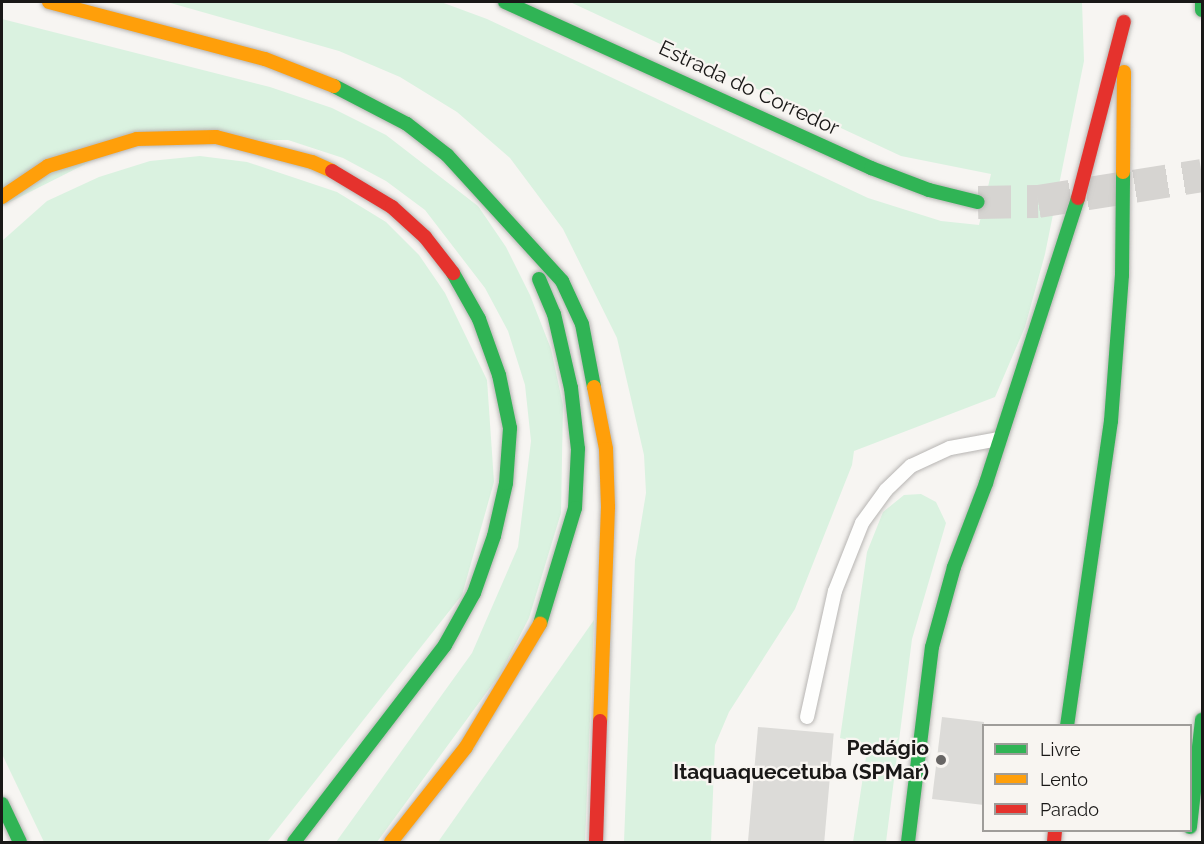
<!DOCTYPE html>
<meta charset="utf-8">
<style>
body{margin:0}
#map{position:relative;width:1204px;height:844px;overflow:hidden;background:#f7f5f2;font-family:Raleway,sans-serif}
div>[style]{position:absolute}
.green>*{inset:0;background:#daf2e0}
.building>*{inset:0;background:#dcdbd8;transform-origin:0 0}
.secondary-tunnel>*{height:33px;margin-top:-16.5px;transform-origin:0;background:repeating-linear-gradient(90deg,#d6d4d1 0 33px,transparent 0 49px)}
.roads{filter:drop-shadow(0 0 2px #b7b5b3) drop-shadow(0 0 2px #b7b5b3)}
.lane>*{height:14px;margin:-7px;padding:0 7px;transform-origin:7px;border-radius:7px;background:#fefefd}
.fast>*{height:14px;margin:-7px;padding:0 7px;transform-origin:7px;border-radius:7px;background:#30b455}
.slow>*{height:14px;margin:-7px;padding:0 7px;transform-origin:7px;border-radius:7px;background:#ff9f0a}
.jam>*{height:14px;margin:-7px;padding:0 7px;transform-origin:7px;border-radius:7px;background:#e5322d}
.dots>*{width:16px;height:16px;translate:-50% -50%;box-sizing:border-box;border:3px solid #f8f5f1;border-radius:50%}
span{translate:-50% -50%;white-space:nowrap;text-align:center;line-height:1.15;-webkit-text-stroke:4.5px #f8f5f1;paint-order:stroke}
.street-label{font-size:21px;color:#191817}
.poi-label{font-size:21px;color:#191817;font-weight:700}
.right{translate:-100% -50%;text-align:right}
.frame{position:absolute;inset:0;border:3px solid #191817;pointer-events:none}
.legend{position:absolute;left:982px;top:724px;width:210px;height:108px;box-sizing:border-box;background:#f8f5f1;border:2px solid #9f9d9a;margin:0;padding:8px 10px;list-style:none;font-size:18px;color:#191817}
.legend li{display:flex;align-items:center;gap:12px;height:30px}
.legend b{width:30px;border:2px solid #9f9d9a}
</style>
<div id="map">
<div class="green">
<div style="clip-path:polygon(167px 2px,441px 2px,487px 19px,868px 198px,941px 221px,979px 225px,991px 174px,901px 156px,570px 2px,1082px 2px,1084px 61px,1045px 254px,1025px 327px,995px 397px,854px 451px,852px 465px,795px 609px,729px 712px,715px 745px,711px 842px,624px 842px,635px 560px,646px 493px,644px 455px,617px 338px,563px 229px,510px 158px,457px 112px,400px 77px,339px 51px)"></div>
<div style="clip-path:polygon(2px 19px,270px 87px,332px 108px,386px 135px,478px 206px,506px 247px,530px 295px,551px 349px,563px 405px,561px 513px,529px 618px,500px 674px,377px 842px,336px 842px,472px 653px,518px 547px,531px 441px,525px 385px,508px 331px,485px 288px,425px 210px,386px 181px,343px 158px,288px 140px,133px 140px,2px 206px)"></div>
<div style="clip-path:polygon(200px 156px,247px 162px,337px 192px,386px 222px,419px 255px,445px 293px,487px 380px,494px 482px,462px 595px,267px 842px,44px 842px,2px 754px,2px 241px,47px 201px,99px 177px,150px 161px)"></div>
<div style="clip-path:polygon(921px 494px,936px 502px,946px 523px,912px 639px,886px 842px,853px 842px,868px 744px,840px 738px,867px 552px,883px 512px,904px 495px)"></div>
<div style="clip-path:polygon(594px 620px,585px 842px,438px 842px)"></div>
</div>
<div class="building">
<div style="clip-path:polygon(942px 717px,984px 722px,984px 805px,932px 799px)"></div>
<div style="left:758px;top:727px;width:76px;height:117px;rotate:5deg"></div>
</div>
<div class="secondary-tunnel">
<div style="left:978px;top:202px;width:60px;rotate:-1deg"></div>
<div style="left:1038px;top:201px;width:166px;rotate:-9deg"></div>
</div>
<div class="roads">
<div class="lane">
<div style="left:807px;top:717px;width:129px;rotate:-77.5deg"></div>
<div style="left:835px;top:591px;width:73px;rotate:-68.3deg"></div>
<div style="left:862px;top:523px;width:41px;rotate:-54deg"></div>
<div style="left:886px;top:490px;width:35px;rotate:-44deg"></div>
<div style="left:911px;top:466px;width:43px;rotate:-24.8deg"></div>
<div style="left:950px;top:448px;width:50px;rotate:-10.4deg"></div>
</div>
<div class="fast">
<div style="left:505px;top:2px;width:402px;rotate:24.4deg"></div>
<div style="left:871px;top:168px;width:62px;rotate:20.8deg"></div>
<div style="left:929px;top:190px;width:50px;rotate:13.8deg"></div>
<div style="left:1202px;top:2px;width:8px;rotate:90deg"></div>
<div style="left:334px;top:86px;width:82px;rotate:27.5deg"></div>
<div style="left:407px;top:124px;width:51px;rotate:37.8deg"></div>
<div style="left:447px;top:155px;width:171px;rotate:47.6deg"></div>
<div style="left:562px;top:281px;width:47px;rotate:65.1deg"></div>
<div style="left:582px;top:324px;width:64px;rotate:79.2deg"></div>
<div style="left:539px;top:279px;width:38px;rotate:67deg"></div>
<div style="left:554px;top:314px;width:76px;rotate:77.1deg"></div>
<div style="left:571px;top:388px;width:61px;rotate:83.5deg"></div>
<div style="left:578px;top:449px;width:59px;rotate:92.9deg"></div>
<div style="left:575px;top:508px;width:121px;rotate:106.8deg"></div>
<div style="left:1067px;top:726px;width:308px;rotate:-81.8deg"></div>
<div style="left:1111px;top:421px;width:146px;rotate:-85.7deg"></div>
<div style="left:1122px;top:275px;width:103px;rotate:-89.4deg"></div>
<div style="left:2px;top:804px;width:42px;rotate:64.7deg"></div>
<div style="left:1190px;top:827px;width:108px;rotate:-83.6deg"></div>
<div style="left:294px;top:842px;width:248px;rotate:-52.5deg"></div>
<div style="left:445px;top:645px;width:60px;rotate:-60.9deg"></div>
<div style="left:474px;top:593px;width:60px;rotate:-70.7deg"></div>
<div style="left:494px;top:536px;width:54px;rotate:-77.2deg"></div>
<div style="left:506px;top:483px;width:55px;rotate:-85.8deg"></div>
<div style="left:510px;top:428px;width:54px;rotate:-101.7deg"></div>
<div style="left:499px;top:375px;width:59px;rotate:-109.7deg"></div>
<div style="left:479px;top:319px;width:53px;rotate:-119.5deg"></div>
<div style="left:908px;top:842px;width:196px;rotate:-83deg"></div>
<div style="left:932px;top:647px;width:83px;rotate:-74.6deg"></div>
<div style="left:954px;top:567px;width:90px;rotate:-69.1deg"></div>
<div style="left:986px;top:483px;width:299px;rotate:-72.1deg"></div>
</div>
<div class="slow">
<div style="left:49px;top:2px;width:223px;rotate:14.8deg"></div>
<div style="left:265px;top:59px;width:74px;rotate:21.4deg"></div>
<div style="left:1123px;top:172px;width:100px;rotate:-89.4deg"></div>
<div style="left:2px;top:197px;width:55px;rotate:-34deg"></div>
<div style="left:48px;top:166px;width:93px;rotate:-16.9deg"></div>
<div style="left:137px;top:139px;width:79px;rotate:-1.5deg"></div>
<div style="left:216px;top:137px;width:99px;rotate:14.6deg"></div>
<div style="left:312px;top:162px;width:22px;rotate:24deg"></div>
<div style="left:594px;top:387px;width:63px;rotate:79deg"></div>
<div style="left:606px;top:449px;width:58px;rotate:88deg"></div>
<div style="left:608px;top:507px;width:214px;rotate:92.1deg"></div>
<div style="left:391px;top:842px;width:121px;rotate:-51.7deg"></div>
<div style="left:466px;top:747px;width:144px;rotate:-59deg"></div>
</div>
<div class="jam">
<div style="left:332px;top:171px;width:70px;rotate:31deg"></div>
<div style="left:392px;top:207px;width:45px;rotate:42.3deg"></div>
<div style="left:425px;top:237px;width:46px;rotate:52.1deg"></div>
<div style="left:1078px;top:198px;width:182px;rotate:-75.4deg"></div>
<div style="left:596px;top:842px;width:121px;rotate:-88.1deg"></div>
<div style="left:1054px;top:842px;width:12px;rotate:-85deg"></div>
</div>
</div>
<div class="dots">
<div style="left:941px;top:760px;background:#676564"></div>
</div>
<div class="street-label">
<span style="left:749px;top:88px;rotate:25deg">Estrada do Corredor</span>
</div>
<div class="poi-label">
<span class="right" style="left:929px;top:760px">Pedágio<br>Itaquaquecetuba (SPMar)</span>
</div>
<div class="frame"></div>
<ul class="legend">
<li><b style="height:8px;background:#30b455"></b>Livre</li>
<li><b style="height:8px;background:#ff9f0a"></b>Lento</li>
<li><b style="height:8px;background:#e5322d"></b>Parado</li>
</ul>
</div>
